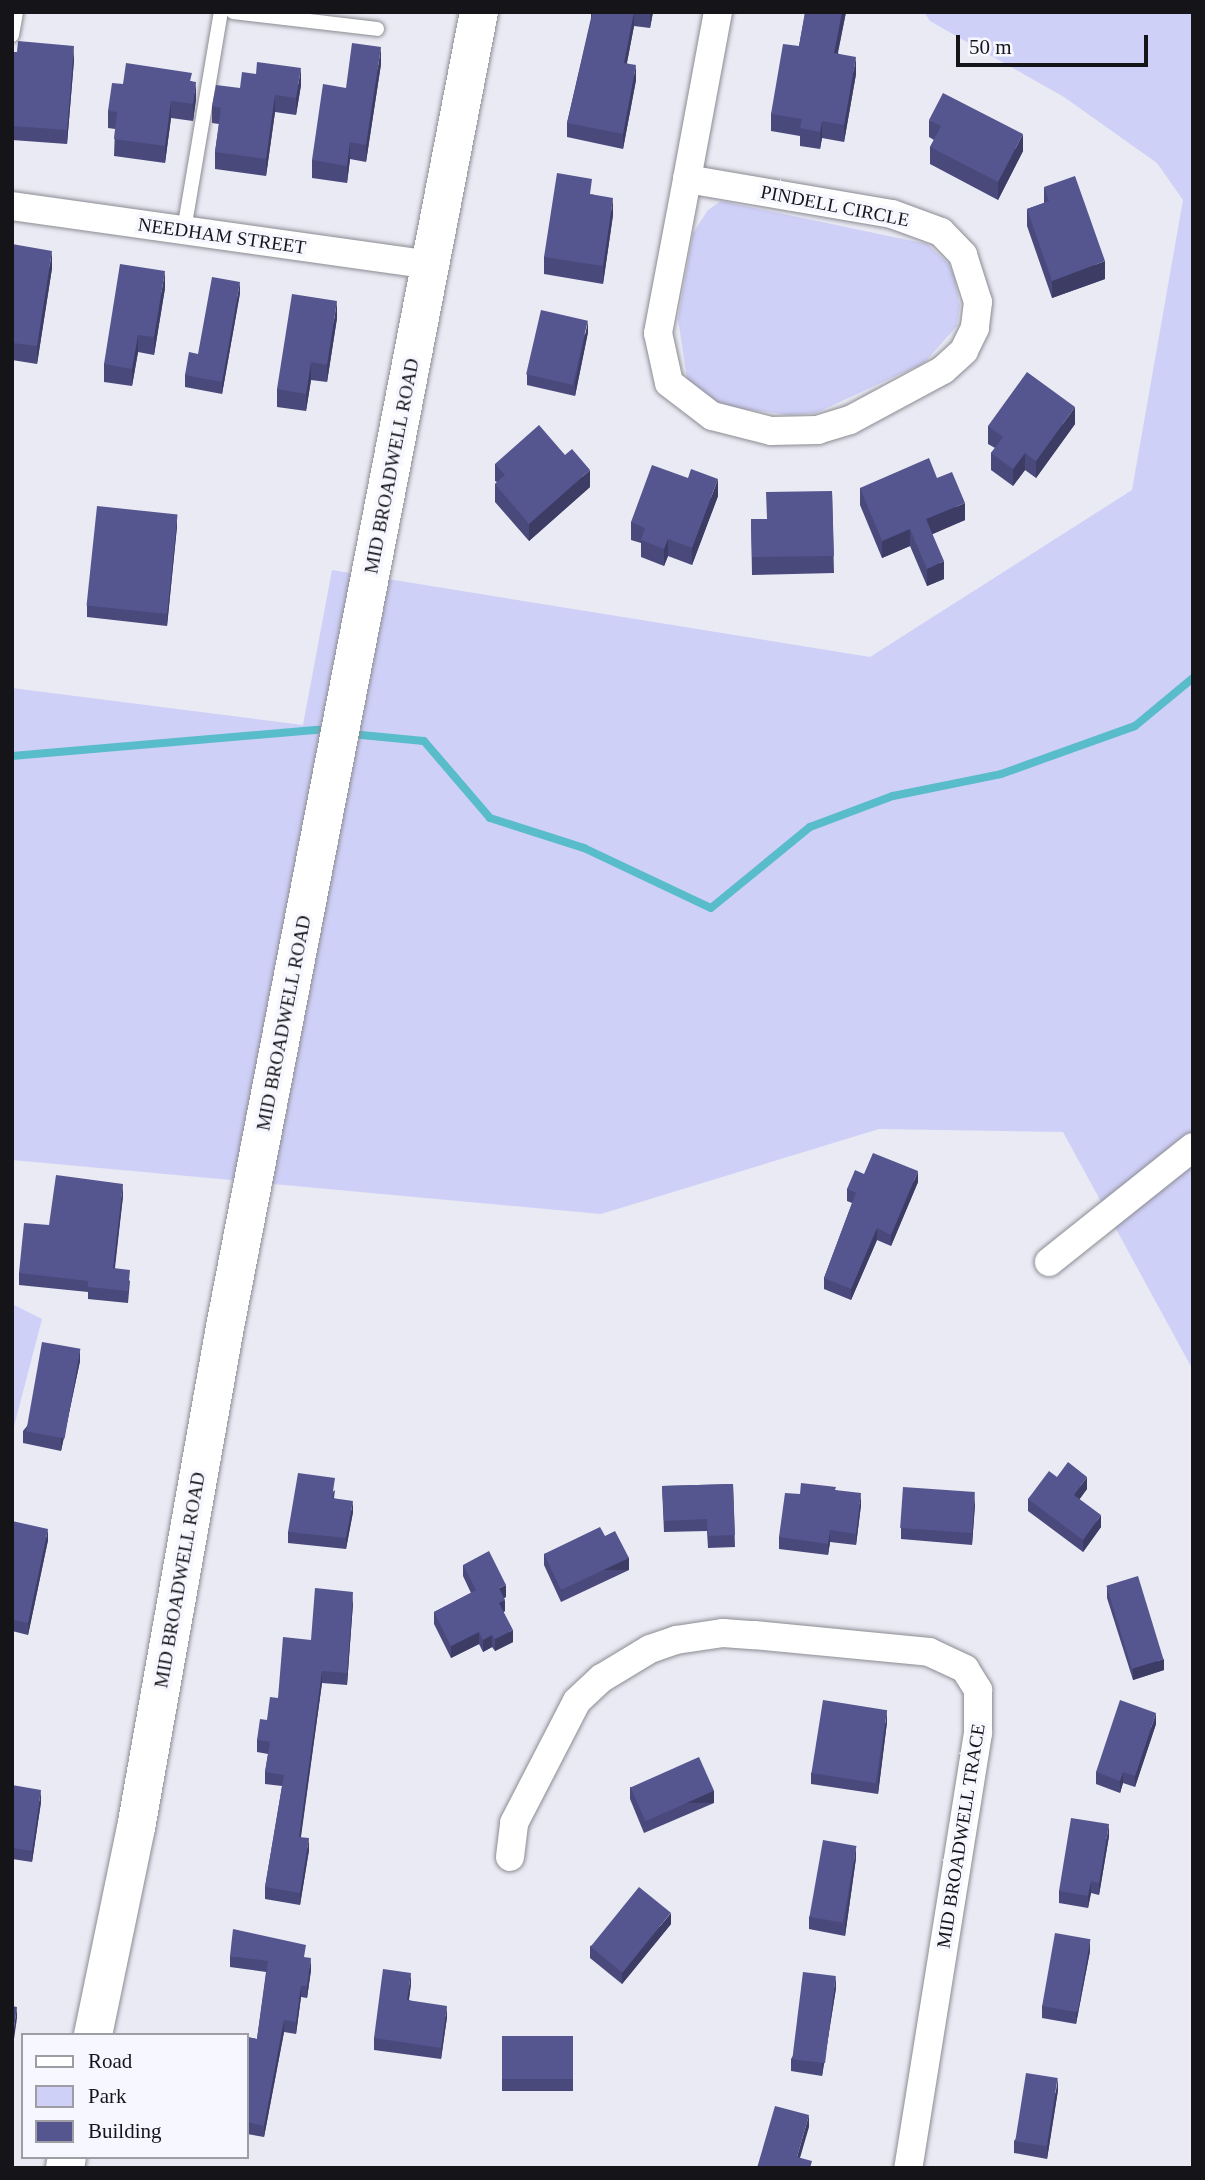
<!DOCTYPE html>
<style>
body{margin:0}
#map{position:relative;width:1205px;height:2180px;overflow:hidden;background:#e9eaf3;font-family:"Times New Roman",serif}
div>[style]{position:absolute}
.green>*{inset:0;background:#cfd0f7}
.stream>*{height:8px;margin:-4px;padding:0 4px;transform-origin:4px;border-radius:4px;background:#59bcca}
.roads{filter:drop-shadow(0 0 2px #8b8b93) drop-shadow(0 0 2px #8b8b93)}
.lane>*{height:14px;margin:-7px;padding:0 7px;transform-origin:7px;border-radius:7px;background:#fff}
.street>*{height:28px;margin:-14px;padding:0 14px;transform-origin:14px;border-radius:14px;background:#fff}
.secondary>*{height:38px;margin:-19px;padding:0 19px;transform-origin:19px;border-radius:19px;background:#fff}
.wall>*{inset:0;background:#49497c;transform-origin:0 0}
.shaded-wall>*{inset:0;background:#3c3c65;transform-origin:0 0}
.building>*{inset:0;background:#555590;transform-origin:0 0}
span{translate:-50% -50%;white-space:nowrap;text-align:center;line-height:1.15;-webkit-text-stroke:7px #f7f7ff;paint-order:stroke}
.street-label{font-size:19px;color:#151519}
.frame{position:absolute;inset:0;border:14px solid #151519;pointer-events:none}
.legend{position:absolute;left:21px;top:2033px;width:228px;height:126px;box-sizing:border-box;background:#f7f7ff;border:2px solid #9d9da3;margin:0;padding:9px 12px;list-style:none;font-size:21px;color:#151519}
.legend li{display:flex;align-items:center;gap:14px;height:35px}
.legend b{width:35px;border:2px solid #9d9da3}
.scale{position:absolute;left:956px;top:35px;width:192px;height:32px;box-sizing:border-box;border:4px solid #151519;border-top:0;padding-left:9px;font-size:21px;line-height:24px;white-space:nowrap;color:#151519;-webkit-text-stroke:5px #f7f7ff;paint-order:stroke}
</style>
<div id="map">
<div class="green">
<div style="clip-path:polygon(924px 12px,1193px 12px,1193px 1370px,1063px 1132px,879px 1129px,601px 1214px,12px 1160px,12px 688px,303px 725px,332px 570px,870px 657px,1132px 490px,1183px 200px,1157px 163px,1064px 97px,930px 21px)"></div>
<div style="clip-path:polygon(721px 201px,927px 244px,948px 263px,954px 275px,960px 306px,957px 326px,924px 363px,816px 413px,790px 415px,726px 407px,701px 394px,687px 379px,678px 319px,693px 233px,708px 210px)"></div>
<div style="clip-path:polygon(12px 1304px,42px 1319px,12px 1434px)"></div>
</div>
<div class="stream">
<div style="left:351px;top:734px;width:73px;rotate:5.5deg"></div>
<div style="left:424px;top:741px;width:101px;rotate:49.4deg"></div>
<div style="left:490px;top:818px;width:99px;rotate:17.7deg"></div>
<div style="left:584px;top:848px;width:140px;rotate:25.3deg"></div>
<div style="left:711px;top:908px;width:128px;rotate:-39.3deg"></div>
<div style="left:810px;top:827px;width:89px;rotate:-20.5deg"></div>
<div style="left:893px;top:796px;width:110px;rotate:-11.5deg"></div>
<div style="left:1001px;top:774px;width:142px;rotate:-19.7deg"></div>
<div style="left:1135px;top:726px;width:75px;rotate:-39.6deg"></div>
<div style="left:12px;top:756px;width:307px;rotate:-4.9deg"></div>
</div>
<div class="roads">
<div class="lane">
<div style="left:233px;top:12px;width:145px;rotate:6.7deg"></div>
<div style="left:12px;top:35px;width:23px;rotate:-80deg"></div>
<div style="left:184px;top:230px;width:221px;rotate:-80.4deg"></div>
</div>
<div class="street">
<div style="left:687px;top:179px;width:208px;rotate:9.7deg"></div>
<div style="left:892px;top:214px;width:52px;rotate:20.2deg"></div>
<div style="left:941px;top:232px;width:32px;rotate:46deg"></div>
<div style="left:963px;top:255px;width:49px;rotate:72.3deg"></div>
<div style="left:978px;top:302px;width:26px;rotate:97deg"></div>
<div style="left:975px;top:328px;width:25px;rotate:116deg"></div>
<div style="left:964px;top:351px;width:28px;rotate:138deg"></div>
<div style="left:943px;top:370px;width:106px;rotate:151.7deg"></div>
<div style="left:850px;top:420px;width:34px;rotate:163deg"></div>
<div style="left:818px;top:430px;width:47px;rotate:178.8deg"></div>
<div style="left:771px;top:431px;width:61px;rotate:-165.7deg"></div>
<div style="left:712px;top:416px;width:54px;rotate:-142.5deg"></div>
<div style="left:669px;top:383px;width:51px;rotate:-102.4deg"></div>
<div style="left:658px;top:333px;width:157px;rotate:-79.3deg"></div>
<div style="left:687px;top:179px;width:170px;rotate:-79.5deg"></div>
<div style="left:12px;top:206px;width:423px;rotate:8deg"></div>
<div style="left:1049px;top:1262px;width:184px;rotate:-38.6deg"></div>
<div style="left:510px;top:1857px;width:34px;rotate:-83deg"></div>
<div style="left:514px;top:1823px;width:137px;rotate:-62.7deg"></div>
<div style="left:577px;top:1701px;width:34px;rotate:-43deg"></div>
<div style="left:602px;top:1678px;width:56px;rotate:-31.1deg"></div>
<div style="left:650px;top:1649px;width:28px;rotate:-19deg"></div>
<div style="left:676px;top:1640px;width:48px;rotate:-8.5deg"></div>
<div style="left:723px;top:1633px;width:31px;rotate:4deg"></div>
<div style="left:754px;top:1635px;width:176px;rotate:5.5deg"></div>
<div style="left:929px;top:1652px;width:40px;rotate:25deg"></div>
<div style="left:965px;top:1669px;width:25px;rotate:58deg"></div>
<div style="left:978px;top:1690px;width:43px;rotate:90deg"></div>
<div style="left:978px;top:1733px;width:441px;rotate:99.1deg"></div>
</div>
<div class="secondary">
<div style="left:93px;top:2035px;width:211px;rotate:-78.3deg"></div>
<div style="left:136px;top:1828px;width:509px;rotate:-79.93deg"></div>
<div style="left:225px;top:1327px;width:1339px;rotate:-79.07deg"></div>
<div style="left:65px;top:2168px;width:11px;rotate:-80deg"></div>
</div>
</div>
<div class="wall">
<div style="clip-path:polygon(591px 12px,653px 12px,650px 28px,634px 26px,627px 63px,636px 80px,623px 149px,567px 137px,567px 123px,591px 18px)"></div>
<div style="clip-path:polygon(796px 12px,846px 12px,838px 53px,856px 74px,844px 142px,822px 138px,820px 149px,800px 146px,800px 136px,771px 131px,771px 114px,799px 46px,805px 14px)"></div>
<div style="clip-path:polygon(12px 52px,74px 60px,67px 144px,12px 140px,13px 93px,12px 93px)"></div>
<div style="clip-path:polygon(381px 64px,366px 162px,350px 159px,347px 183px,312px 178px,312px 160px)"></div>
<div style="clip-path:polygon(256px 74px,301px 85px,296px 115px,275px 112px,266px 176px,215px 169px,215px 152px,219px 124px,212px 123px,212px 106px,240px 88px)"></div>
<div style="clip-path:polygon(192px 81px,196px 99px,193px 121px,171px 118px,165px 163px,114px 156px,115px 129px,108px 128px,108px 111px,123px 84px)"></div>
<div style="clip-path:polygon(929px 120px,1023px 151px,998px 200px,930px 164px,930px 147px,934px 140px,929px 137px)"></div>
<div style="clip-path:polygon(1044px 187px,1105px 279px,1052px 298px,1027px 226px,1027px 209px,1044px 203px)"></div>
<div style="clip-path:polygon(592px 194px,613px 215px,603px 284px,544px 274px,544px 257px)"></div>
<div style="clip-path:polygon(12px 244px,52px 268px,37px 364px,12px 360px)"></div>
<div style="clip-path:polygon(165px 288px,154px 355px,138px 352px,132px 386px,104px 382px,104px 364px)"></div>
<div style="clip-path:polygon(240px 293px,222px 394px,185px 387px,185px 375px)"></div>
<div style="clip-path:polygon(337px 318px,327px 382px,311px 380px,306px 411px,277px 407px,277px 389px)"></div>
<div style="clip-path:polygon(588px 332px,575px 396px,527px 385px,527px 374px)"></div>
<div style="clip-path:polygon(1075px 424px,1036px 478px,1025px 470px,1013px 486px,991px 470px,991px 453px,995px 448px,988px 444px,988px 426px)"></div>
<div style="clip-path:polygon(565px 455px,590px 487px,529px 541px,495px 502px,495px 484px,497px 482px,495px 481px,495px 464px)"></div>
<div style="clip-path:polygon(937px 478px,965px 520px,932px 534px,944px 579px,927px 586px,910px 546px,882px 558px,860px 505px,860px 488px)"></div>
<div style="clip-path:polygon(832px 491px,834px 573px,752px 575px,751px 519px,767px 519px)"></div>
<div style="clip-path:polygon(718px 496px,692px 565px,668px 556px,664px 566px,641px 557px,641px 543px,631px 540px,631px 522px)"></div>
<div style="clip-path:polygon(177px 526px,167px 626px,87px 617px,87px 605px)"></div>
<div style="clip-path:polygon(864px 1174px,918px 1182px,891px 1246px,877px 1240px,851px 1300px,824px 1289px,824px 1278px,852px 1203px,847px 1201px,847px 1189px)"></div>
<div style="clip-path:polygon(123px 1196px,115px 1268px,130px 1281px,128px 1303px,88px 1299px,88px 1292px,19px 1285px,19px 1273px,49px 1225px)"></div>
<div style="clip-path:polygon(80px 1361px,61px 1451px,23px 1443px,23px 1431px)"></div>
<div style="clip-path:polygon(1057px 1477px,1087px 1489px,1079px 1499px,1101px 1527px,1083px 1552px,1028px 1511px,1028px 1499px)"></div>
<div style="clip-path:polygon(733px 1484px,735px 1547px,708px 1548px,707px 1531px,664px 1532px,662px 1486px)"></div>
<div style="clip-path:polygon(335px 1490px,334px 1498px,353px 1512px,346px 1549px,288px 1543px,288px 1532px)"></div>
<div style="clip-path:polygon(836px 1490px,861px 1505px,856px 1545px,830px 1542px,828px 1555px,779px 1549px,779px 1537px,800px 1494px)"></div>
<div style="clip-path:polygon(975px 1504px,972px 1545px,901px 1539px,901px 1528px)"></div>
<div style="clip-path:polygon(12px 1521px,48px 1540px,28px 1635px,12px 1631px)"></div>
<div style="clip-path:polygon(605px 1536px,629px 1570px,561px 1602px,544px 1565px,544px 1554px)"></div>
<div style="clip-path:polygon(463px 1565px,506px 1597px,504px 1598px,505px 1611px,503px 1612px,513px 1642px,495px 1651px,492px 1647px,483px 1652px,479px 1644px,451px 1658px,434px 1624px,434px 1612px,471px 1593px,463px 1576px)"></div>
<div style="clip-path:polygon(1107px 1586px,1164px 1670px,1133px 1680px,1107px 1598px)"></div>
<div style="clip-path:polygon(353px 1603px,347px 1685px,322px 1683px,301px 1837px,309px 1850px,300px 1905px,265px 1899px,265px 1887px,282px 1786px,265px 1784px,265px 1772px,268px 1754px,257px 1752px,257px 1740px,278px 1698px,311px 1640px)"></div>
<div style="clip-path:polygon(887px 1722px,878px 1794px,811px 1784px,811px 1773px)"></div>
<div style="clip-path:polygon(1156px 1724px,1135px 1787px,1123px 1783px,1120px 1793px,1096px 1784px,1096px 1772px)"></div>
<div style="clip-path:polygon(12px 1785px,41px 1802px,32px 1862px,12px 1859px)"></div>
<div style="clip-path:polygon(630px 1787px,714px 1803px,644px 1833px,630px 1799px)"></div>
<div style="clip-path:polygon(1109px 1836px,1099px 1895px,1091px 1893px,1088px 1908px,1059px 1903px,1059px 1891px)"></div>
<div style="clip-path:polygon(856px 1858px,845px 1936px,809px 1929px,809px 1917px)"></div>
<div style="clip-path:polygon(671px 1924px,622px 1984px,590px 1958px,590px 1946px)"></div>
<div style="clip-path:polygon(1090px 1951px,1076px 2024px,1042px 2018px,1042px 2006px)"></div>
<div style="clip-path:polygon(230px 1956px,305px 1958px,311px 1970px,307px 1998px,301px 1997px,296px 2034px,284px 2032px,264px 2137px,247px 2134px,247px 2037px,257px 2039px,266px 1972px,230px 1967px)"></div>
<div style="clip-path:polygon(411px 1984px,409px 2000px,447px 2017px,441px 2059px,374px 2050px,374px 2038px)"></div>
<div style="clip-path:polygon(836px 1988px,822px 2076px,791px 2071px,791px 2059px)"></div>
<div style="left:573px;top:2036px;width:55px;height:71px;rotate:90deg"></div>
<div style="clip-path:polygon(1058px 2090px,1047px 2159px,1014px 2153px,1014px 2141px)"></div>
</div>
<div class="shaded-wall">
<div style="clip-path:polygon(634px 12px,634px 26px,624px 77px,624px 63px)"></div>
<div style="clip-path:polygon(650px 12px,653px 12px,650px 28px)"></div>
<div style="clip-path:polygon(842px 12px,846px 12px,834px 70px,834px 53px)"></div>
<div style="clip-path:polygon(74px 46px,74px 60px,67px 144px,67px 130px)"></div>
<div style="clip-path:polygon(381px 47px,381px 64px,366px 162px,366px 145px)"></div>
<div style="clip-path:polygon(856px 57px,856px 74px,844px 142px,844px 125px)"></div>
<div style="clip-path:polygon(636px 65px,636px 80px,623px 149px,623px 134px)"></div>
<div style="clip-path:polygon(301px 68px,301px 85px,296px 115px,296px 98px)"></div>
<div style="clip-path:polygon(196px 82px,196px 99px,193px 121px,193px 104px)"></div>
<div style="clip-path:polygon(275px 95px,275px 112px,266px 176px,266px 159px)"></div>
<div style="clip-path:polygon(171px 101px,171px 118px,165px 163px,165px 146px)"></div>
<div style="clip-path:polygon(822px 121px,822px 138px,820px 149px,820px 132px)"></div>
<div style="clip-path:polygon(1023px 134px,1023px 151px,998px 200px,998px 182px)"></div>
<div style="clip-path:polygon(350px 142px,350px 159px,347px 183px,347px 166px)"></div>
<div style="clip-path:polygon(613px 198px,613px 215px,603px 284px,603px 266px)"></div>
<div style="clip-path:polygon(52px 251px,52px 268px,37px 364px,37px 346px)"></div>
<div style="clip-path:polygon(1105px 261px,1105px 279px,1052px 298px,1052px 281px)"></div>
<div style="clip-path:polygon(165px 271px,165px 288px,154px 355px,154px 337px)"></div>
<div style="clip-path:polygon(240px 282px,240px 293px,222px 394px,222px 382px)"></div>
<div style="clip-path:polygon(337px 301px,337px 318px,327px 382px,327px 365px)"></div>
<div style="clip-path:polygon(588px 321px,588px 332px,575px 396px,575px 384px)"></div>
<div style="clip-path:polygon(138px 335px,138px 352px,132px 386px,132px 369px)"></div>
<div style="clip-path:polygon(311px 362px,311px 380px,306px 411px,306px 394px)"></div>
<div style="clip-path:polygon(1075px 407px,1075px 424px,1036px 478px,1036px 461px)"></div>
<div style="clip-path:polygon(1025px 453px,1025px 470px,1013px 486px,1013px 469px)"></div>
<div style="clip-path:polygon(590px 470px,590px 487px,529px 541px,529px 524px)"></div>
<div style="clip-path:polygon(718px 479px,718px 496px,692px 565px,692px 548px)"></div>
<div style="clip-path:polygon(965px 503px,965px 520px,926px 537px,926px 519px)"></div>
<div style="clip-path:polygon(177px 515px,177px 526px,167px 626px,167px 614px)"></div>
<div style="clip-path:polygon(910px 529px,910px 546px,882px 558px,882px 541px)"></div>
<div style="clip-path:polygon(668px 539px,668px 556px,664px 566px,664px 549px)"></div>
<div style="clip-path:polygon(944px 561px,944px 579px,927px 586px,927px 569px)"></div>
<div style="clip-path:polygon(918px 1171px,918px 1182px,891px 1246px,891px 1235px)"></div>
<div style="clip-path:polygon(123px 1184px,123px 1196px,113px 1280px,113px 1268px)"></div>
<div style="clip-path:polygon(877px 1228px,877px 1240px,851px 1300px,851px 1289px)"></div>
<div style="clip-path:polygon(80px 1349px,80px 1361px,61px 1451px,61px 1439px)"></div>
<div style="clip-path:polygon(1087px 1477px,1087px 1489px,1074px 1507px,1074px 1495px)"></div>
<div style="clip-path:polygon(975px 1492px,975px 1504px,972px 1545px,972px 1533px)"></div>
<div style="clip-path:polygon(861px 1493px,861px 1505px,856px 1545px,856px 1534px)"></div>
<div style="clip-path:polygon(353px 1501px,353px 1512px,346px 1549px,346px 1538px)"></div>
<div style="clip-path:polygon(1101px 1515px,1101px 1527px,1083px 1552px,1083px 1540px)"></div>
<div style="clip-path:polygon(48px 1529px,48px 1540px,28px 1635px,28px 1623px)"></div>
<div style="clip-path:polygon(830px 1530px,830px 1542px,828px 1555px,828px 1544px)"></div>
<div style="left:629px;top:1558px;width:12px;height:75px;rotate:90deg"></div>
<div style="clip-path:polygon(506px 1585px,506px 1597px,499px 1600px,499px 1588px)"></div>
<div style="clip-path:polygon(353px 1592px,353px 1603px,347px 1685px,347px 1673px)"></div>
<div style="clip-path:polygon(505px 1600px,505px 1611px,499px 1615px,499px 1603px)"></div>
<div style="clip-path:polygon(513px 1630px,513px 1642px,495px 1651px,495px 1639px)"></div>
<div style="clip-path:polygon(479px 1632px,479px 1644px,451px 1658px,451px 1646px)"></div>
<div style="clip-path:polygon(492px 1635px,492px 1647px,483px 1652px,483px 1640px)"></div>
<div style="clip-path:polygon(1164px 1659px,1164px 1670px,1133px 1680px,1133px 1668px)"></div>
<div style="clip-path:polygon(322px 1671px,322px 1683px,299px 1848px,299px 1837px)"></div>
<div style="clip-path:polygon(887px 1710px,887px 1722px,878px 1794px,878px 1782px)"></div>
<div style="clip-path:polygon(1156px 1713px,1156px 1724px,1135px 1787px,1135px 1776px)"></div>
<div style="clip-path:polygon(1123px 1772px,1123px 1783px,1120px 1793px,1120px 1781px)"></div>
<div style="clip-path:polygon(41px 1790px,41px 1802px,32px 1862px,32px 1851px)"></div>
<div style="left:714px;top:1791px;width:12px;height:76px;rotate:90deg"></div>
<div style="clip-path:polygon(1109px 1824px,1109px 1836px,1099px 1895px,1099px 1883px)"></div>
<div style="clip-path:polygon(309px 1838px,309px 1850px,300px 1905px,300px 1893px)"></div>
<div style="clip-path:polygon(856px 1846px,856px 1858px,845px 1936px,845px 1924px)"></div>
<div style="clip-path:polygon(1091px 1881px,1091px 1893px,1088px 1908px,1088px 1896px)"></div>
<div style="clip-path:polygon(671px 1913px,671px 1924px,622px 1984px,622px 1972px)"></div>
<div style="clip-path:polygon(1090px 1939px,1090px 1951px,1076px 2024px,1076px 2013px)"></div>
<div style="clip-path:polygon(311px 1958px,311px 1970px,307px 1998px,307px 1986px)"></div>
<div style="clip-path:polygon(411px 1973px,411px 1984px,407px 2012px,407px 2000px)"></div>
<div style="clip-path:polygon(836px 1976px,836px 1988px,822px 2076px,822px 2064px)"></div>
<div style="clip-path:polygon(301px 1986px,301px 1997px,296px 2034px,296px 2022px)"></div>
<div style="clip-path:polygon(447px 2006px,447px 2017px,441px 2059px,441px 2048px)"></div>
<div style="clip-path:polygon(17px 2007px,17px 2018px,12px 2053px,12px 2041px)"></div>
<div style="clip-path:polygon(284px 2020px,284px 2032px,264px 2137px,264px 2126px)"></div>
<div style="clip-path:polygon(1058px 2078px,1058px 2090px,1047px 2159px,1047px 2147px)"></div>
<div style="clip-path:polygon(809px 2115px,809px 2127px,797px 2168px,797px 2157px)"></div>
</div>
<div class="building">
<div style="clip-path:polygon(593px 12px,634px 12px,624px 63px,636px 65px,623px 134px,567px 123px)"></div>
<div style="clip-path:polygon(805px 12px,842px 12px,834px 53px,856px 57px,844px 125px,822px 121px,820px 132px,800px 128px,802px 119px,771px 114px,783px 44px,799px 46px)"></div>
<div style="clip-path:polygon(18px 41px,74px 46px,67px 130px,12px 126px,12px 103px,14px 80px,12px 79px,12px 52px,17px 52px)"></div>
<div style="clip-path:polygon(352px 43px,381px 47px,366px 145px,350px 142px,347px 166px,312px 160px,323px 84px,346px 88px)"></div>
<div style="clip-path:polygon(257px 62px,301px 68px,296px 98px,275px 95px,266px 159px,215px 152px,221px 108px,212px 106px,216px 85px,240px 88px,242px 72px,256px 74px)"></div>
<div style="clip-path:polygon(126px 63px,192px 73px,190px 81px,196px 82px,193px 104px,171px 101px,165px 146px,114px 139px,117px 112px,108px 111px,112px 83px,123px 84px)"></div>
<div style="clip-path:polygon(943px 93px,1023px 134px,998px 182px,930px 147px,941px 126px,929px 120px)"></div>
<div style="clip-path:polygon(557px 173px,592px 179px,590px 194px,613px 198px,603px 266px,544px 257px)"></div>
<div style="clip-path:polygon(1075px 176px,1105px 261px,1052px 281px,1027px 209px,1049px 201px,1044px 187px)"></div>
<div style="clip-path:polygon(12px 244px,52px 251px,37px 346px,12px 343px)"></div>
<div style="clip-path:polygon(120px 264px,165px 271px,154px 337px,138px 335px,132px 369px,104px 364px)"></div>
<div style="clip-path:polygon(212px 277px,240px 282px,222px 382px,185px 375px,189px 352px,198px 354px)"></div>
<div style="clip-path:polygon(292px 294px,337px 301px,327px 365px,311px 362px,306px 394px,277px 389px)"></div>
<div style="left:541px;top:310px;width:48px;height:66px;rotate:13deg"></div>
<div style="clip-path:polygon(1027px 372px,1075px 407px,1036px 461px,1025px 453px,1013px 469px,991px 453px,1003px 437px,988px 426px)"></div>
<div style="clip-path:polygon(539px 425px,565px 455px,572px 449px,590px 470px,529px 524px,495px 484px,505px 475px,495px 464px)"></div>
<div style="clip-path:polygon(929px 458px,937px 478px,952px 472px,965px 503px,926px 519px,944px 561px,927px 569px,910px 529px,882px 541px,860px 488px)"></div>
<div style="clip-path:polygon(652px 465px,688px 478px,691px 469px,718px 479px,692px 548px,668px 539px,664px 549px,641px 540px,645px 528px,631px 522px)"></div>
<div style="clip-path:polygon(832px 491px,834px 556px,752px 557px,751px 519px,767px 519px,766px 492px)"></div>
<div style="left:97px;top:506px;width:81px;height:100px;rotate:6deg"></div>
<div style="clip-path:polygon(873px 1153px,918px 1171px,891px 1235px,877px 1228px,851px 1289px,824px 1278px,856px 1193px,847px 1189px,855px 1170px,864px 1174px)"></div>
<div style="clip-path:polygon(56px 1175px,123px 1184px,113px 1268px,130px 1270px,128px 1291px,88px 1287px,88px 1281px,19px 1273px,24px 1223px,49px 1225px)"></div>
<div style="left:42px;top:1342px;width:39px;height:91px;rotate:10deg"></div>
<div style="clip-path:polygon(1068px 1462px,1087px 1477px,1074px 1495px,1101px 1515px,1083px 1540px,1028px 1499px,1049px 1471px,1057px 1477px)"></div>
<div style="clip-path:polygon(298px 1473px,335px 1478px,332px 1498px,353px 1501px,346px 1538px,288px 1532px)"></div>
<div style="clip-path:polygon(801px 1483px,836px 1487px,835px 1490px,861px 1493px,856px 1534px,830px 1530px,828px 1544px,779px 1537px,785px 1493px,800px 1494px)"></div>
<div style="clip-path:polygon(733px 1484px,735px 1535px,708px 1536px,707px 1519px,664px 1521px,662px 1486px)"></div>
<div style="left:903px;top:1487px;width:72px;height:41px;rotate:4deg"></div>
<div style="clip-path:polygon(12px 1521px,48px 1529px,28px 1623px,12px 1620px)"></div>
<div style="clip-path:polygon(600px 1527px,605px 1536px,615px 1531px,629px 1558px,561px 1590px,544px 1554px)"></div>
<div style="clip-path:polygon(489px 1551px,506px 1585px,499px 1588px,505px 1600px,499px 1603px,513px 1630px,495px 1639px,492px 1635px,483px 1640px,479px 1632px,451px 1646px,434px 1612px,476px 1590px,463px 1565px)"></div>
<div style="left:1138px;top:1576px;width:87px;height:33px;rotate:73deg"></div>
<div style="clip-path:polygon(315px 1588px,353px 1592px,347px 1673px,322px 1671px,299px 1837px,309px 1838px,300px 1893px,265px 1887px,284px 1775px,265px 1772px,270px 1742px,257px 1740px,260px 1719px,267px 1720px,270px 1697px,278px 1698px,283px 1637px,311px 1640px)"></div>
<div style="left:823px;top:1700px;width:65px;height:74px;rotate:9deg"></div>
<div style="clip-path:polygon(1120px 1700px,1156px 1713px,1135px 1776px,1123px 1772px,1120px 1781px,1096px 1772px)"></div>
<div style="left:699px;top:1757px;width:37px;height:75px;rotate:66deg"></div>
<div style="clip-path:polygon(12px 1785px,41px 1790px,32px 1851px,12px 1848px)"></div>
<div style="clip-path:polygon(1071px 1818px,1109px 1824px,1099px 1883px,1091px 1881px,1088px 1896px,1059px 1891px)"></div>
<div style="left:823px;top:1840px;width:34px;height:78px;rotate:10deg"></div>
<div style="left:639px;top:1887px;width:41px;height:77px;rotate:39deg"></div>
<div style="clip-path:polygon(233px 1929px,306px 1945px,304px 1957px,311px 1958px,307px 1986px,301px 1986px,296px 2022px,284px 2020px,264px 2126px,247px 2122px,247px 2037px,257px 2039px,268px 1961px,230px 1956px)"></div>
<div style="left:1055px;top:1933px;width:36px;height:74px;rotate:10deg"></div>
<div style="clip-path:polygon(383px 1969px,411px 1973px,407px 2000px,447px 2006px,441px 2048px,374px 2038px)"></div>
<div style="left:803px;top:1972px;width:33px;height:88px;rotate:7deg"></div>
<div style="clip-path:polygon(12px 2006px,17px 2007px,12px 2041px)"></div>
<div style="left:573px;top:2036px;width:43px;height:71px;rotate:90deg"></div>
<div style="left:1026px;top:2073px;width:32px;height:69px;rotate:9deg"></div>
<div style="clip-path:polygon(775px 2106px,809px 2115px,797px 2157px,812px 2161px,810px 2168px,757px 2168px)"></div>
</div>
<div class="street-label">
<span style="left:835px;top:206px;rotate:11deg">PINDELL CIRCLE</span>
<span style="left:222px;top:236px;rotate:8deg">NEEDHAM STREET</span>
<span style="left:392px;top:466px;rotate:-79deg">MID BROADWELL ROAD</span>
<span style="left:284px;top:1023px;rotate:-79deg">MID BROADWELL ROAD</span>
<span style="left:180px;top:1580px;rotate:-80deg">MID BROADWELL ROAD</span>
<span style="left:961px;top:1836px;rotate:-81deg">MID BROADWELL TRACE</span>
</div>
<div class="frame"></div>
<ul class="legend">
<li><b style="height:9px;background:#fff"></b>Road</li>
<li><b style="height:19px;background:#cfd0f7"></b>Park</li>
<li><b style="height:19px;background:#555590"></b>Building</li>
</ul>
<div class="scale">50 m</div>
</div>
